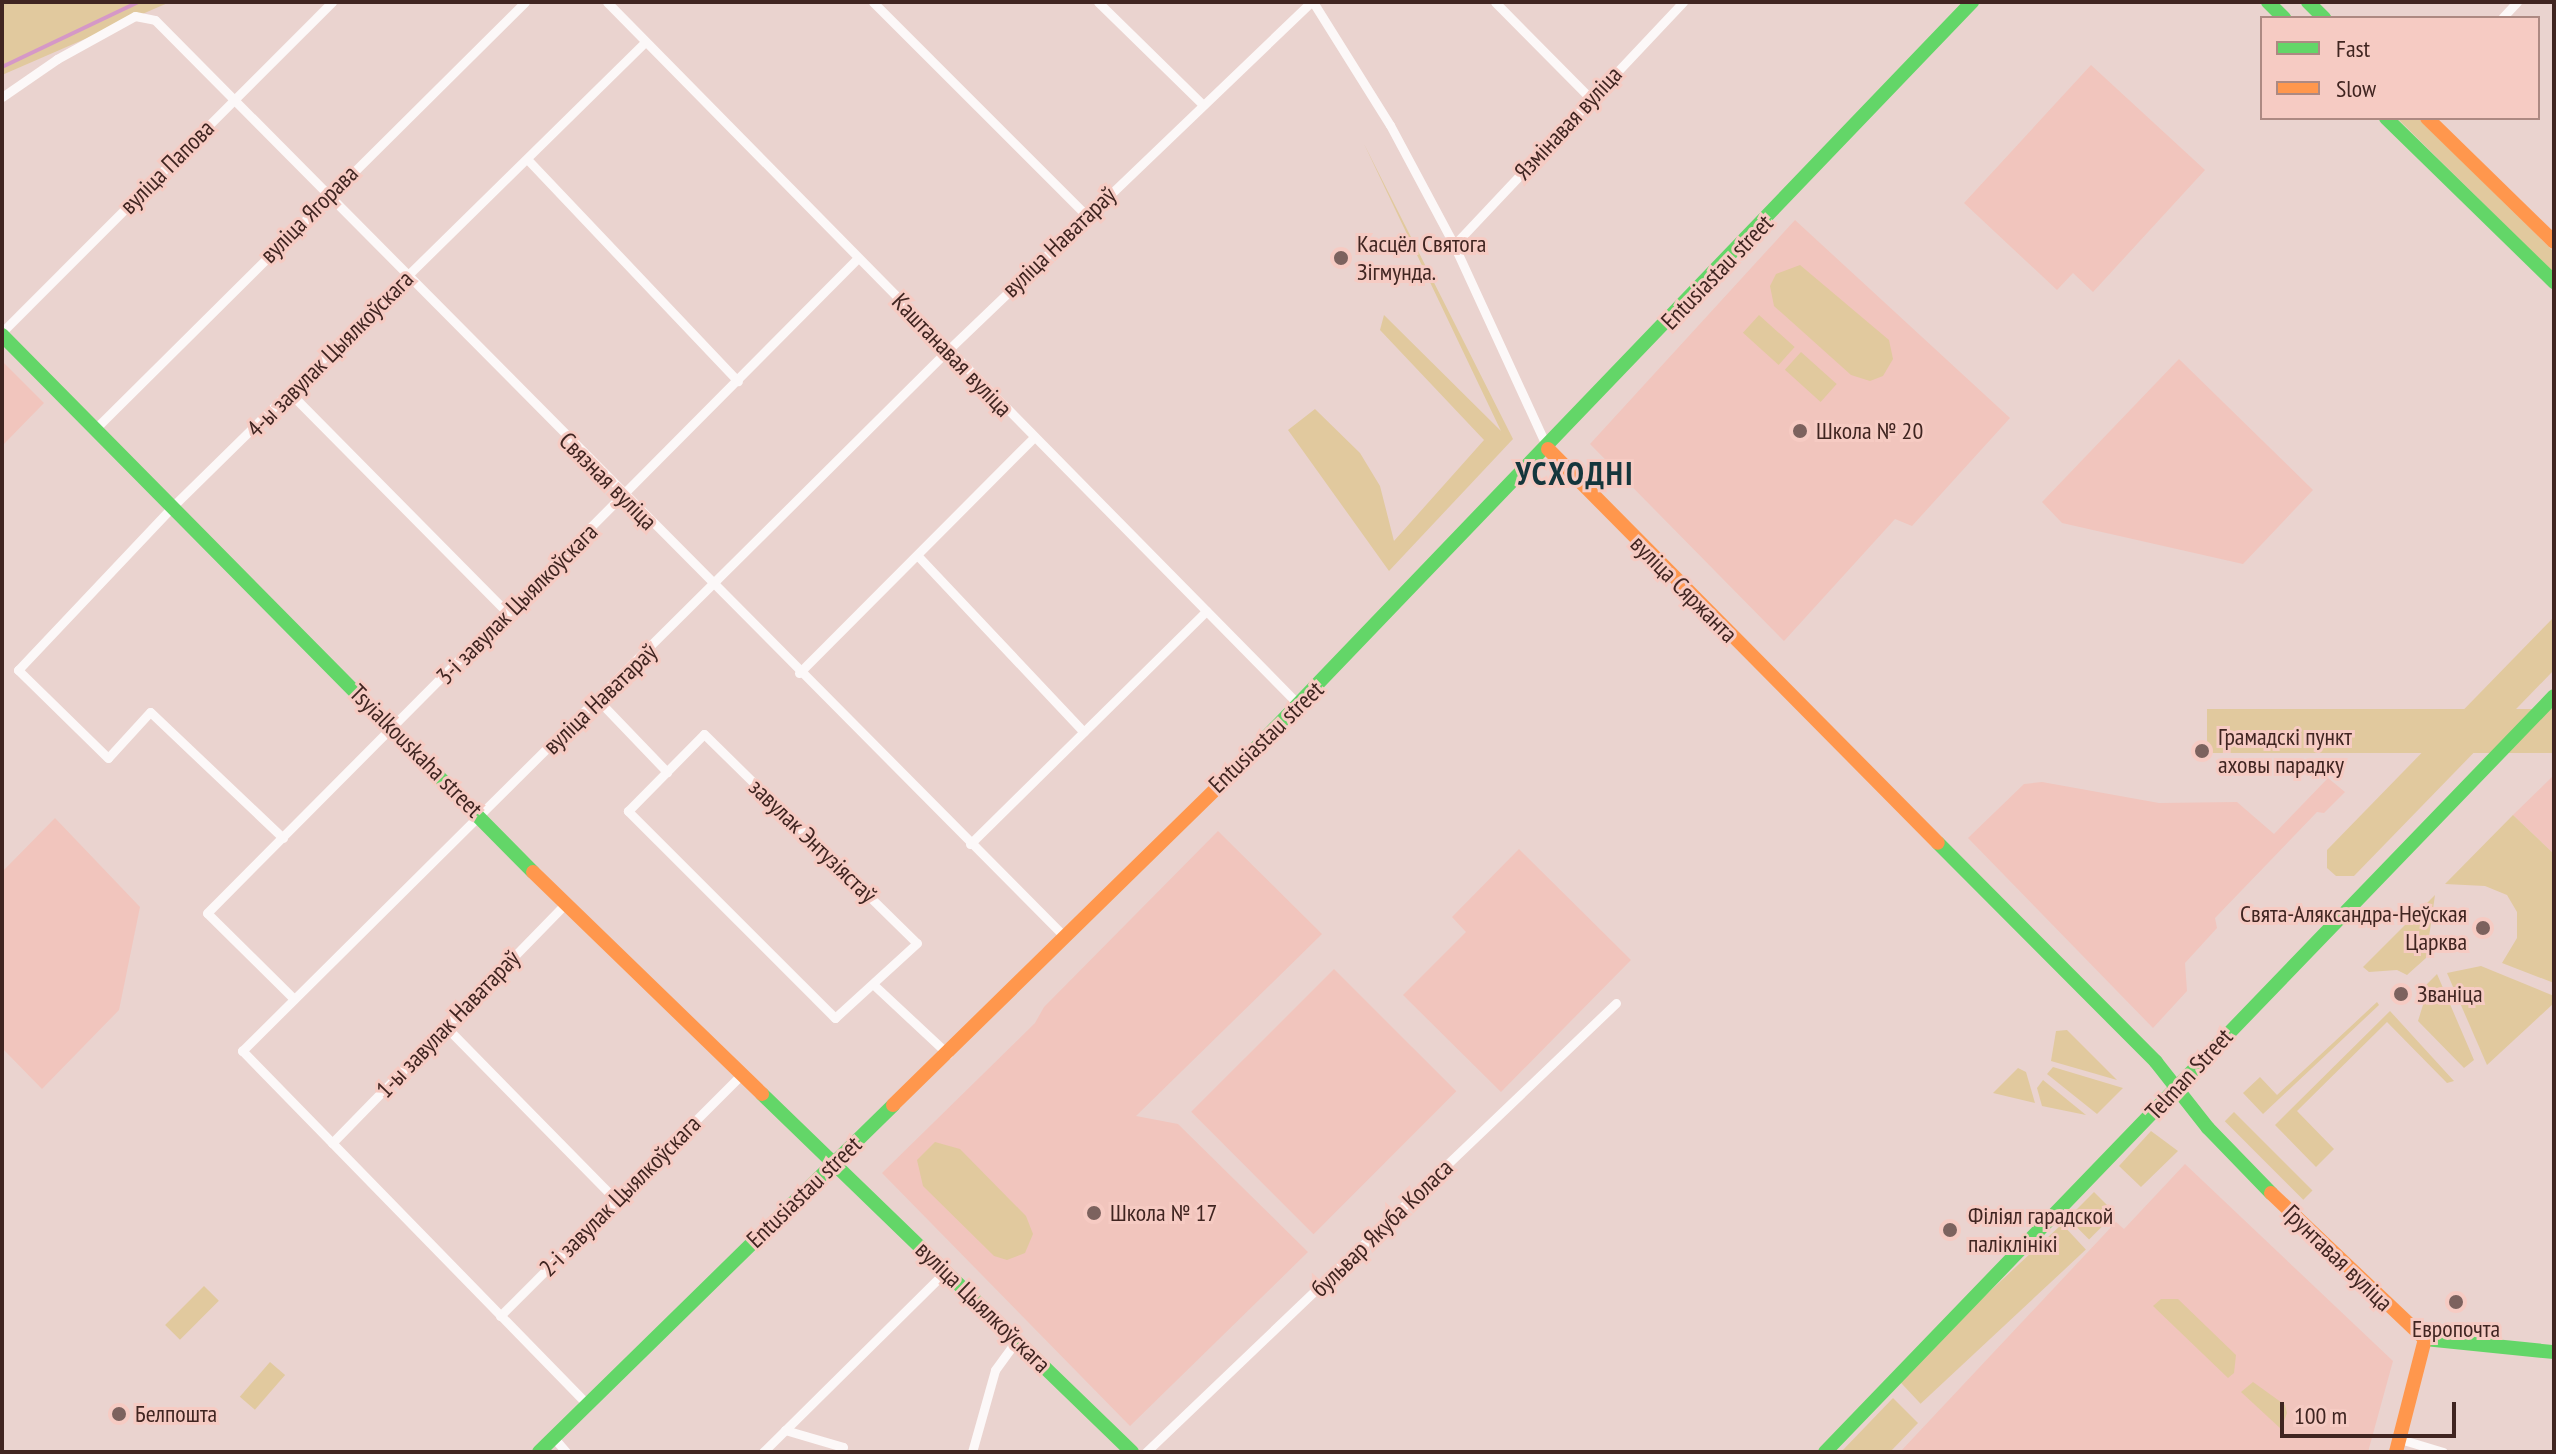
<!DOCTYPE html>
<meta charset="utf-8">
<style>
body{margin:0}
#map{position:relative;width:2556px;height:1454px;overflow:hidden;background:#ead3cf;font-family:"PT Sans Narrow",sans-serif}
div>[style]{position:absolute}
.built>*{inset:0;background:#f1c5bd;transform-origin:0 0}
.green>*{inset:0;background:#e1c99e;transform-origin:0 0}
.stream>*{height:4px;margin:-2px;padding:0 2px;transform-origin:2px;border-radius:2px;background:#d598c7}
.street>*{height:9px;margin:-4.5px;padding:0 4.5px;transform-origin:4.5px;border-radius:4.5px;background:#fcf8f8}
.fast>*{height:14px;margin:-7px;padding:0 7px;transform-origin:7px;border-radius:7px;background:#63d668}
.slow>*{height:14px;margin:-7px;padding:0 7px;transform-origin:7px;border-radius:7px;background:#ff974d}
.dots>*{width:22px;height:22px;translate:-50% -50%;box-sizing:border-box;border:4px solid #f6cbc3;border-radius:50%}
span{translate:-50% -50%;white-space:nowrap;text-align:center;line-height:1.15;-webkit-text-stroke:6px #f6cbc3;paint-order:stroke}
.street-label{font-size:24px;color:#402521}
.poi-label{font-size:24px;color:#402521}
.left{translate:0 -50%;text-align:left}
.right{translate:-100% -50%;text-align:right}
.district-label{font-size:32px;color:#15363c;font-weight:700;letter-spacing:2px}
.frame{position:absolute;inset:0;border:4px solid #402521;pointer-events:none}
.legend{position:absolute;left:2260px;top:16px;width:280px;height:104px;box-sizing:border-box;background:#f6cbc3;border:2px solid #ad8982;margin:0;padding:10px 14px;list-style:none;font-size:24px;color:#402521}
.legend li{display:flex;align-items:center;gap:16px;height:40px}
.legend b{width:40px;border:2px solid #ad8982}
.scale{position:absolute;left:2280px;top:1402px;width:176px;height:36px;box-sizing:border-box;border:4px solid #402521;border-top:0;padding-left:10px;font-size:24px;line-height:28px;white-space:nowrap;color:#402521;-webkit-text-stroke:6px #f6cbc3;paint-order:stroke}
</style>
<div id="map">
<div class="built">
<div style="clip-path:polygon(2091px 65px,2205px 170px,2093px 292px,2073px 273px,2057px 290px,1964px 203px)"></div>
<div style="clip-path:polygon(1795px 220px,2010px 418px,1912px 526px,1895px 519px,1784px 641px,1590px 444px)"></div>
<div style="clip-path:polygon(2179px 359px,2313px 490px,2243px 564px,2062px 523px,2042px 502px)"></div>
<div style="clip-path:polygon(2px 361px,44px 403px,2px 446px)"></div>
<div style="clip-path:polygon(2554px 775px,2554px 854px,2513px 815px)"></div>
<div style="clip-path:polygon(2328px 778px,2345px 792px,2324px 813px,2317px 812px,2215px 918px,2217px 928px,2185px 963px,2187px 991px,2153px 1028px,1968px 838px,2024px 784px,2042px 782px,2159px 803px,2237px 802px,2274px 834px)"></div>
<div style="clip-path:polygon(55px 818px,140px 907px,119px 1010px,42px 1089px,2px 1048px,2px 872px)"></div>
<div style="clip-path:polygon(1218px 831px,1322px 934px,1136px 1116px,1178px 1124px,1308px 1252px,1130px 1426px,882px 1173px,1035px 1023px,1044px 1007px)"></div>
<div style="clip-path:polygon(1519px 849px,1631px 960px,1501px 1092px,1403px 995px,1466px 932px,1452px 917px)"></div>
<div style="left:1334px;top:969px;width:173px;height:202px;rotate:45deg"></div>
<div style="clip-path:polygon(2185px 1164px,2393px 1361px,2368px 1452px,1900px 1452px,2116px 1222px,2124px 1229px)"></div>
</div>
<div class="green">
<div style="clip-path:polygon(2px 2px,170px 2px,2px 75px)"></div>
<div style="clip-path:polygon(2397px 118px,2418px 118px,2554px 252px,2554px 273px)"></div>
<div style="clip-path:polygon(1364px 144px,1513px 439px,1389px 571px,1288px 430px,1315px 409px,1360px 453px,1380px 486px,1394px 541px,1484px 440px,1380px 330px,1384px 315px,1501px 431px)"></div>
<div style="clip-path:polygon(1800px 265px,1889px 340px,1893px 359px,1883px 376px,1870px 381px,1851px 375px,1774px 306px,1770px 286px,1776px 274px)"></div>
<div style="left:1759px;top:315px;width:48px;height:24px;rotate:42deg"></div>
<div style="left:1801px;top:352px;width:48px;height:24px;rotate:42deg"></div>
<div style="clip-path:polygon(2554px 617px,2554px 670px,2354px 876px,2336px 876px,2327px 868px,2327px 850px)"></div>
<div style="left:2554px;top:709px;width:44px;height:347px;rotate:90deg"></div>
<div style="clip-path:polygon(2513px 815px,2554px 854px,2554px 983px,2502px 963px,2517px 938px,2517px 912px,2507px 895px,2485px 886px,2445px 884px)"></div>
<div style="clip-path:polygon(2435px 895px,2426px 958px,2407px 975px,2397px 970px,2369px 972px,2363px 967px)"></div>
<div style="clip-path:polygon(2481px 966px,2554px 996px,2554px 1003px,2487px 1065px,2447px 973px)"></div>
<div style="clip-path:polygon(2437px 974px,2474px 1060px,2464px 1068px,2418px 1021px,2427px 992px,2422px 989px)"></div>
<div style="clip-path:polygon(2377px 1002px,2379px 1005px,2263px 1114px,2243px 1093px,2260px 1077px,2277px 1095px)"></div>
<div style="clip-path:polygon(2390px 1011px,2454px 1081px,2447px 1083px,2387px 1022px,2297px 1111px,2334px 1149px,2316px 1167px,2275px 1125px)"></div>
<div style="clip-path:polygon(2067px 1030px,2117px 1080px,2051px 1061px,2056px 1031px)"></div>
<div style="clip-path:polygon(2053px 1067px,2123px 1088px,2097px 1114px,2047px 1074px)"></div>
<div style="clip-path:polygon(2018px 1068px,2026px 1072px,2035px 1103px,1993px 1093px)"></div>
<div style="clip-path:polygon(2043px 1080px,2086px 1115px,2042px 1106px,2037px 1088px)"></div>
<div style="left:2234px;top:1112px;width:111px;height:13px;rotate:45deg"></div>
<div style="clip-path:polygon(2151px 1131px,2178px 1151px,2141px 1187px,2119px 1166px)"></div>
<div style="clip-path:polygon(935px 1142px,960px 1149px,1026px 1216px,1033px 1234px,1025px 1253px,1007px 1260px,994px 1256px,923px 1186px,917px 1160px)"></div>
<div style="left:2094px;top:1192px;width:30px;height:37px;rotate:45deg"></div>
<div style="left:2062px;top:1224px;width:35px;height:226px;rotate:47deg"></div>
<div style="left:204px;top:1286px;width:21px;height:55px;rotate:45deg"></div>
<div style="clip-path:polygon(2161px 1299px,2178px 1299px,2236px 1355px,2234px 1373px,2228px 1378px,2153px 1306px)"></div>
<div style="left:270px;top:1362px;width:20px;height:46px;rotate:41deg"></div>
<div style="clip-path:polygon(2253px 1382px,2285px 1405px,2287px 1413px,2281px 1429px,2241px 1392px)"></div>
<div style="clip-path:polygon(1893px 1398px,1918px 1423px,1890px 1452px,1841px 1452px)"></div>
</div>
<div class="stream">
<div style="left:2px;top:67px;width:151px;rotate:-25.5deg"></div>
</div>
<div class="street">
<div style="left:607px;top:2px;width:988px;rotate:45.45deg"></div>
<div style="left:873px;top:2px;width:301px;rotate:45deg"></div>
<div style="left:1098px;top:2px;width:147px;rotate:44.4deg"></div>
<div style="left:1313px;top:2px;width:145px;rotate:58deg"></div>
<div style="left:1390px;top:125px;width:136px;rotate:61.9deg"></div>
<div style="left:1454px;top:245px;width:225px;rotate:65.3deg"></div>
<div style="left:1495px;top:2px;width:136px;rotate:45.3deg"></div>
<div style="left:2502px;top:18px;width:22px;rotate:-47deg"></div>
<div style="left:2px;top:97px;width:67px;rotate:-34.6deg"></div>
<div style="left:57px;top:59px;width:89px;rotate:-28.9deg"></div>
<div style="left:135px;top:16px;width:20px;rotate:11deg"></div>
<div style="left:155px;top:20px;width:1292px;rotate:45.22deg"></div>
<div style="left:528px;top:160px;width:305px;rotate:46.5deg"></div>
<div style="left:1454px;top:245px;width:334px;rotate:-46.7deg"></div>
<div style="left:2px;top:332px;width:467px;rotate:-45deg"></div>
<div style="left:291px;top:394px;width:308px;rotate:45.3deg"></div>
<div style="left:95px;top:429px;width:606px;rotate:-44.8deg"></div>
<div style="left:917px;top:555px;width:243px;rotate:46.7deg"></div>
<div style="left:799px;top:673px;width:332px;rotate:-45.1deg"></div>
<div style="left:598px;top:700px;width:100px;rotate:46.2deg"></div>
<div style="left:704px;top:734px;width:298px;rotate:44.5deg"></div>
<div style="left:917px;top:943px;width:111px;rotate:137.6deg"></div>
<div style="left:835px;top:1018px;width:293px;rotate:-135deg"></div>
<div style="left:628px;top:811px;width:108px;rotate:-45.4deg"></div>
<div style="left:283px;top:838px;width:183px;rotate:-136.5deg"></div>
<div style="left:150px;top:712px;width:62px;rotate:132.4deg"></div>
<div style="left:108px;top:758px;width:126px;rotate:-135.6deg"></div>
<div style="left:18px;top:670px;width:221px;rotate:-46.6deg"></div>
<div style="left:170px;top:509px;width:666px;rotate:-44.51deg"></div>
<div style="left:970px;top:844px;width:332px;rotate:-44.6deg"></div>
<div style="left:875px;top:986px;width:100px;rotate:43deg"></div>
<div style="left:294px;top:999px;width:122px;rotate:-135.3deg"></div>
<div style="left:207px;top:913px;width:923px;rotate:-45.18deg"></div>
<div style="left:446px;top:1027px;width:243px;rotate:45.5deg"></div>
<div style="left:332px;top:1143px;width:334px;rotate:-45.7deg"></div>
<div style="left:500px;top:1316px;width:338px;rotate:-45deg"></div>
<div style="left:587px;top:1404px;width:494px;rotate:-134.3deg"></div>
<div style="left:242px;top:1051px;width:993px;rotate:-44.8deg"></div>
<div style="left:947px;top:351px;width:504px;rotate:-43.79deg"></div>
<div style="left:785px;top:1430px;width:60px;rotate:16.3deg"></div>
<div style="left:843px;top:1447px;width:5px;rotate:112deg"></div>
<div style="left:554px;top:1438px;width:18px;rotate:49deg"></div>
<div style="left:2400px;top:1439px;width:45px;rotate:16.8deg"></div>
<div style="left:763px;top:1452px;width:257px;rotate:-44.7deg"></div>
<div style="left:972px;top:1452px;width:85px;rotate:-74.3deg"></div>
<div style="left:995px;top:1370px;width:37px;rotate:-54deg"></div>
<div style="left:1146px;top:1452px;width:650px;rotate:-43.69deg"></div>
</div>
<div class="fast">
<div style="left:2268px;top:2px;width:23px;rotate:45deg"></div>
<div style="left:2308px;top:2px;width:23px;rotate:45deg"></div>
<div style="left:2386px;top:118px;width:235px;rotate:44.3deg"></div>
<div style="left:2px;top:335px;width:755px;rotate:45.32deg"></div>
<div style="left:1229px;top:776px;width:1073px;rotate:-46.17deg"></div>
<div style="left:1938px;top:843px;width:309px;rotate:45.1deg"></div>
<div style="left:2156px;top:1062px;width:84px;rotate:51.8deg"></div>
<div style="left:2208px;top:1128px;width:91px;rotate:45.9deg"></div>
<div style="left:762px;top:1094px;width:515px;rotate:44.06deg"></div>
<div style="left:2425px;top:1339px;width:130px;rotate:5.8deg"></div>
<div style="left:539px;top:1452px;width:496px;rotate:-44.4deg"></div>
<div style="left:1825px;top:1452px;width:1050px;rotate:-46.04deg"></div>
</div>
<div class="slow">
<div style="left:2427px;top:118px;width:177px;rotate:44.3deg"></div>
<div style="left:1548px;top:449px;width:554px;rotate:45.29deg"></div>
<div style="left:533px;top:872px;width:319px;rotate:44.1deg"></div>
<div style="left:893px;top:1105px;width:470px;rotate:-44.4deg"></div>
<div style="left:2271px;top:1193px;width:212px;rotate:43.5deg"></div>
<div style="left:2425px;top:1339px;width:117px;rotate:104.4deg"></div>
</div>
<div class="dots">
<div style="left:1341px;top:258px;background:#7c625e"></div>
<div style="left:1800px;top:431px;background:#7c625e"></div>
<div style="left:2202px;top:751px;background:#7c625e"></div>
<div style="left:2483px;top:928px;background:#7c625e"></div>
<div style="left:2401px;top:994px;background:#7c625e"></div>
<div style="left:1094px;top:1213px;background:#7c625e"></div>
<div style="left:1950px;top:1230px;background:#7c625e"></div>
<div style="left:2456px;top:1302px;background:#7c625e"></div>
<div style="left:119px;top:1414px;background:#7c625e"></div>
</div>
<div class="street-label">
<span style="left:1568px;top:123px;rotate:-47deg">Язмінавая вуліца</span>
<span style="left:167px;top:167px;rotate:-45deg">вуліца Папова</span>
<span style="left:309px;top:214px;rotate:-45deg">вуліца Ягорава</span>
<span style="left:1059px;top:242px;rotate:-44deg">вуліца Наватараў</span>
<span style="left:1717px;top:272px;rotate:-46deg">Entusiastau street</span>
<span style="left:330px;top:354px;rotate:-45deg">4-ы завулак Цыялкоўскага</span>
<span style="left:952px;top:355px;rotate:46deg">Каштанавая вуліца</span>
<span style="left:608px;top:481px;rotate:45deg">Связная вуліца</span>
<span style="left:1684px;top:589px;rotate:45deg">вуліца Сяржанта</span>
<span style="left:517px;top:604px;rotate:-45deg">3-і завулак Цыялкоўскага</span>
<span style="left:600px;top:699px;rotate:-44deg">вуліца Наватараў</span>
<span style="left:1266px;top:737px;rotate:-44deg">Entusiastau street</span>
<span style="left:416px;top:751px;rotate:45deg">Tsyialkouskaha street</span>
<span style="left:813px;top:841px;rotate:44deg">завулак Энтузіястаў</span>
<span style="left:448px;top:1024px;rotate:-46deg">1-ы завулак Наватараў</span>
<span style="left:2189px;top:1074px;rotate:-47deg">Telman Street</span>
<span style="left:804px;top:1192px;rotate:-44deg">Entusiastau street</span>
<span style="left:620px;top:1196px;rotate:-45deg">2-і завулак Цыялкоўскага</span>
<span style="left:1382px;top:1228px;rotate:-44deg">бульвар Якуба Коласа</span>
<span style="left:2338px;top:1258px;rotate:44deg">Грунтавая вуліца</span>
<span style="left:983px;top:1307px;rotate:44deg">вуліца Цыялкоўскага</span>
</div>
<div class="poi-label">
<span class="left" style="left:1357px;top:258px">Касцёл Святога<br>Зігмунда.</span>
<span class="left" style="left:1816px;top:431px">Школа № 20</span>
<span class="left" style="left:2218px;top:751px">Грамадскі пункт<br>аховы парадку</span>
<span class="right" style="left:2467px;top:928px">Свята-Аляксандра-Неўская<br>Царква</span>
<span class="left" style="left:2417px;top:994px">Званіца</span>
<span class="left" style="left:1110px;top:1213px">Школа № 17</span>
<span class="left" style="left:1968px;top:1230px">Філіял гарадской<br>паліклінікі</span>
<span style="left:2456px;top:1329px">Европочта</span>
<span class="left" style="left:135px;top:1414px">Белпошта</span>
</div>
<div class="district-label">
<span style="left:1575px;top:473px">УСХОДНІ</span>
</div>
<div class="frame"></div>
<ul class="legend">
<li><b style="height:10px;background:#63d668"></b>Fast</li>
<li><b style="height:10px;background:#ff974d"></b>Slow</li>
</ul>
<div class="scale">100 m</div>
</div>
